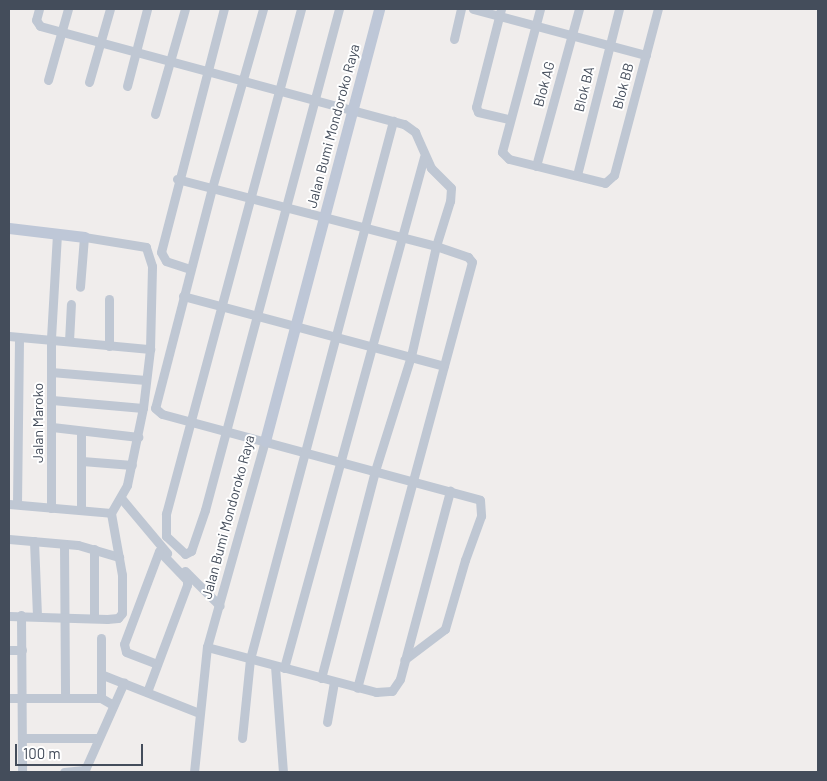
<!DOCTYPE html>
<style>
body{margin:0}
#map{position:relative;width:827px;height:781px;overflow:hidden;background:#f0edec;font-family:Barlow,sans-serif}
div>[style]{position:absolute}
.street>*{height:9px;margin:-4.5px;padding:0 4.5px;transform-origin:4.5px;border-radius:4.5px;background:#bfc7d3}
.secondary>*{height:11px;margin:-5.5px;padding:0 5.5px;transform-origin:5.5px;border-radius:5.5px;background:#bec7d7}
span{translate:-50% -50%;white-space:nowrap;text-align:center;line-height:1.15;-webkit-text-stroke:4px #fff;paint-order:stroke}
.street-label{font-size:14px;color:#444d5b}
.frame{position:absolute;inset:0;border:10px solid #444d5b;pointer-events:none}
.scale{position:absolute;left:15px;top:744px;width:128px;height:22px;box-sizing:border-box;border:2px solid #444d5b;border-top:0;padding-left:6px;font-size:15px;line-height:18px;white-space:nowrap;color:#444d5b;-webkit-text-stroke:4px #fff;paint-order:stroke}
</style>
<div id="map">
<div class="street">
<div style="left:39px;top:9px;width:11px;rotate:105deg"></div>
<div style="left:36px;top:20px;width:7px;rotate:56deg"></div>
<div style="left:40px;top:26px;width:377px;rotate:15.1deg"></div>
<div style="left:404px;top:124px;width:14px;rotate:36deg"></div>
<div style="left:415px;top:132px;width:39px;rotate:66deg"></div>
<div style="left:431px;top:168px;width:28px;rotate:45deg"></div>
<div style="left:451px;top:188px;width:13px;rotate:94deg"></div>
<div style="left:450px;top:201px;width:47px;rotate:107.3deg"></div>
<div style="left:436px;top:246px;width:113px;rotate:102.8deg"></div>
<div style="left:411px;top:356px;width:121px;rotate:107.4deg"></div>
<div style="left:375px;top:471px;width:214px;rotate:104.6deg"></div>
<div style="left:263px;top:9px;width:186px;rotate:105.9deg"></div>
<div style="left:212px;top:188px;width:227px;rotate:104.5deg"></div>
<div style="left:155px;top:408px;width:9px;rotate:41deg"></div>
<div style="left:162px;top:414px;width:329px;rotate:15.1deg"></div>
<div style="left:480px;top:500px;width:16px;rotate:86deg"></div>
<div style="left:481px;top:516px;width:47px;rotate:110deg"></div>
<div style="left:465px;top:560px;width:72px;rotate:106.2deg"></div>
<div style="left:445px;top:629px;width:51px;rotate:142.9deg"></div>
<div style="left:301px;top:9px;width:523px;rotate:104.97deg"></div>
<div style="left:166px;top:514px;width:22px;rotate:90deg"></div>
<div style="left:166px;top:536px;width:26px;rotate:43deg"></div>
<div style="left:185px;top:554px;width:7px;rotate:-27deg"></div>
<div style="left:191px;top:551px;width:43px;rotate:-71.1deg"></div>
<div style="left:205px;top:510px;width:519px;rotate:-75.03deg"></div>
<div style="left:473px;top:9px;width:179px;rotate:14.9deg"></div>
<div style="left:501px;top:9px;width:101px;rotate:104.3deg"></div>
<div style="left:476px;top:107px;width:5px;rotate:68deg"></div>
<div style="left:478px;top:112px;width:32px;rotate:13deg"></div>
<div style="left:540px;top:9px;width:148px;rotate:104.9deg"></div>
<div style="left:502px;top:152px;width:10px;rotate:45deg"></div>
<div style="left:509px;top:159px;width:99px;rotate:14deg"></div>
<div style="left:605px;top:183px;width:12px;rotate:-42deg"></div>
<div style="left:614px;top:175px;width:172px;rotate:-75.2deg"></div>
<div style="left:454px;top:39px;width:31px;rotate:-77deg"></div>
<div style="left:48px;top:80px;width:74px;rotate:-74.3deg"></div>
<div style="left:89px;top:82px;width:76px;rotate:-74deg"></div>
<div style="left:127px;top:86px;width:80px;rotate:-75.4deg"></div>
<div style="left:155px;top:114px;width:109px;rotate:-74.1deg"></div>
<div style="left:536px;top:166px;width:163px;rotate:-74.7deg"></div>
<div style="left:577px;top:175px;width:171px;rotate:-75.8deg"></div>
<div style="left:177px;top:179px;width:268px;rotate:14.5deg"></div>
<div style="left:436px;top:246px;width:34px;rotate:19deg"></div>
<div style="left:468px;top:257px;width:6px;rotate:51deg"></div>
<div style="left:472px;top:262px;width:441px;rotate:105.1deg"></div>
<div style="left:190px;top:269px;width:25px;rotate:-162deg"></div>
<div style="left:166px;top:261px;width:10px;rotate:-119deg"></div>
<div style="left:161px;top:252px;width:251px;rotate:-75.5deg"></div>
<div style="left:183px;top:296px;width:270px;rotate:15deg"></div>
<div style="left:9px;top:336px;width:142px;rotate:5.3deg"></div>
<div style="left:69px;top:341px;width:37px;rotate:-87deg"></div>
<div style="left:109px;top:346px;width:47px;rotate:-90deg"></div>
<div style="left:51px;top:372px;width:95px;rotate:4.8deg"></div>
<div style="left:52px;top:400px;width:91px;rotate:5deg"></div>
<div style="left:52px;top:427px;width:87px;rotate:6.6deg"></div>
<div style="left:82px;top:461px;width:50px;rotate:4.6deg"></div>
<div style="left:121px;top:498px;width:72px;rotate:50.1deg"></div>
<div style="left:9px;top:504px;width:102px;rotate:5deg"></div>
<div style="left:17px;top:504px;width:167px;rotate:-89.3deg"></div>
<div style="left:51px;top:508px;width:170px;rotate:-90deg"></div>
<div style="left:51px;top:338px;width:104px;rotate:-86.7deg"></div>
<div style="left:81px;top:509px;width:78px;rotate:-90deg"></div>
<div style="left:9px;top:539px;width:69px;rotate:5deg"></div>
<div style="left:78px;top:545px;width:43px;rotate:16.3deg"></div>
<div style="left:34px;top:541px;width:74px;rotate:87.7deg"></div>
<div style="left:64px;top:544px;width:153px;rotate:89.6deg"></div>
<div style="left:94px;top:549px;width:69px;rotate:90deg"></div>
<div style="left:185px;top:571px;width:49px;rotate:45deg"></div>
<div style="left:21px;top:615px;width:157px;rotate:89.6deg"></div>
<div style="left:9px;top:616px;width:98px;rotate:1.8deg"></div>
<div style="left:107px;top:619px;width:11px;rotate:-5deg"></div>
<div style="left:118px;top:618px;width:6px;rotate:-51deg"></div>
<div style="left:122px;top:613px;width:38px;rotate:-90deg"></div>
<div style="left:122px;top:575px;width:63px;rotate:-100.1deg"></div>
<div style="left:111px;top:513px;width:32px;rotate:-60deg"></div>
<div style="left:127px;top:485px;width:79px;rotate:-78.3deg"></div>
<div style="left:143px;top:408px;width:59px;rotate:-83.2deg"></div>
<div style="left:150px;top:349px;width:83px;rotate:-88.6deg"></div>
<div style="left:152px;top:266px;width:20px;rotate:-108deg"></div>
<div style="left:146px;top:247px;width:63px;rotate:-170.8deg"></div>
<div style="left:84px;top:237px;width:50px;rotate:94.6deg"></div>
<div style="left:207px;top:647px;width:175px;rotate:14.9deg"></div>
<div style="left:376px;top:692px;width:16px;rotate:-4deg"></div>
<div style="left:392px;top:691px;width:14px;rotate:-56deg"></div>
<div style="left:400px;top:679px;width:195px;rotate:-75.1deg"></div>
<div style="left:9px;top:650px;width:13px"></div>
<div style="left:275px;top:666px;width:106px;rotate:85.7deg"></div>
<div style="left:284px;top:668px;width:530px;rotate:-74.68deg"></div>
<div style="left:103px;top:675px;width:103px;rotate:21.6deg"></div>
<div style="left:147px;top:692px;width:114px;rotate:-69.5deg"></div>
<div style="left:187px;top:585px;width:5px;rotate:-90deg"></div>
<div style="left:187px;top:580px;width:40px;rotate:-134deg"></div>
<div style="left:159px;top:551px;width:99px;rotate:110.6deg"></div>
<div style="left:124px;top:644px;width:8px;rotate:76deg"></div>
<div style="left:126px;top:652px;width:33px;rotate:21deg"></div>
<div style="left:9px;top:698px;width:92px"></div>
<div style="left:101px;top:698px;width:14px;rotate:30deg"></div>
<div style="left:101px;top:698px;width:60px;rotate:-90deg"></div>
<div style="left:327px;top:722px;width:41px;rotate:-80.1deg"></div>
<div style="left:24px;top:738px;width:73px"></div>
<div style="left:242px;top:738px;width:79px;rotate:-84.2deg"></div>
<div style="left:250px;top:659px;width:557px;rotate:-75.11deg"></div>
<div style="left:64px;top:772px;width:20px;rotate:-6deg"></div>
<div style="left:84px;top:772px;width:98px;rotate:-66deg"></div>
<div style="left:194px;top:772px;width:126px;rotate:-84.1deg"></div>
<div style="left:207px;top:647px;width:214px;rotate:-74.3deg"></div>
</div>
<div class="secondary">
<div style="left:9px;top:228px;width:76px;rotate:6.8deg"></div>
<div style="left:265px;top:441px;width:447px;rotate:-75.2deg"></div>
</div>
<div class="street-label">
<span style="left:544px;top:84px;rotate:-75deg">Blok AG</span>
<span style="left:623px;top:86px;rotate:-75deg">Blok BB</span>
<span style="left:584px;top:89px;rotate:-76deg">Blok BA</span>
<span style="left:333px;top:126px;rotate:-75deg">Jalan Bumi Mondoroko Raya</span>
<span style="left:38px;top:423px;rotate:-90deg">Jalan Maroko</span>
<span style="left:228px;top:517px;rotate:-75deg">Jalan Bumi Mondoroko Raya</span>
</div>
<div class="frame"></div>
<div class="scale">100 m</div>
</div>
